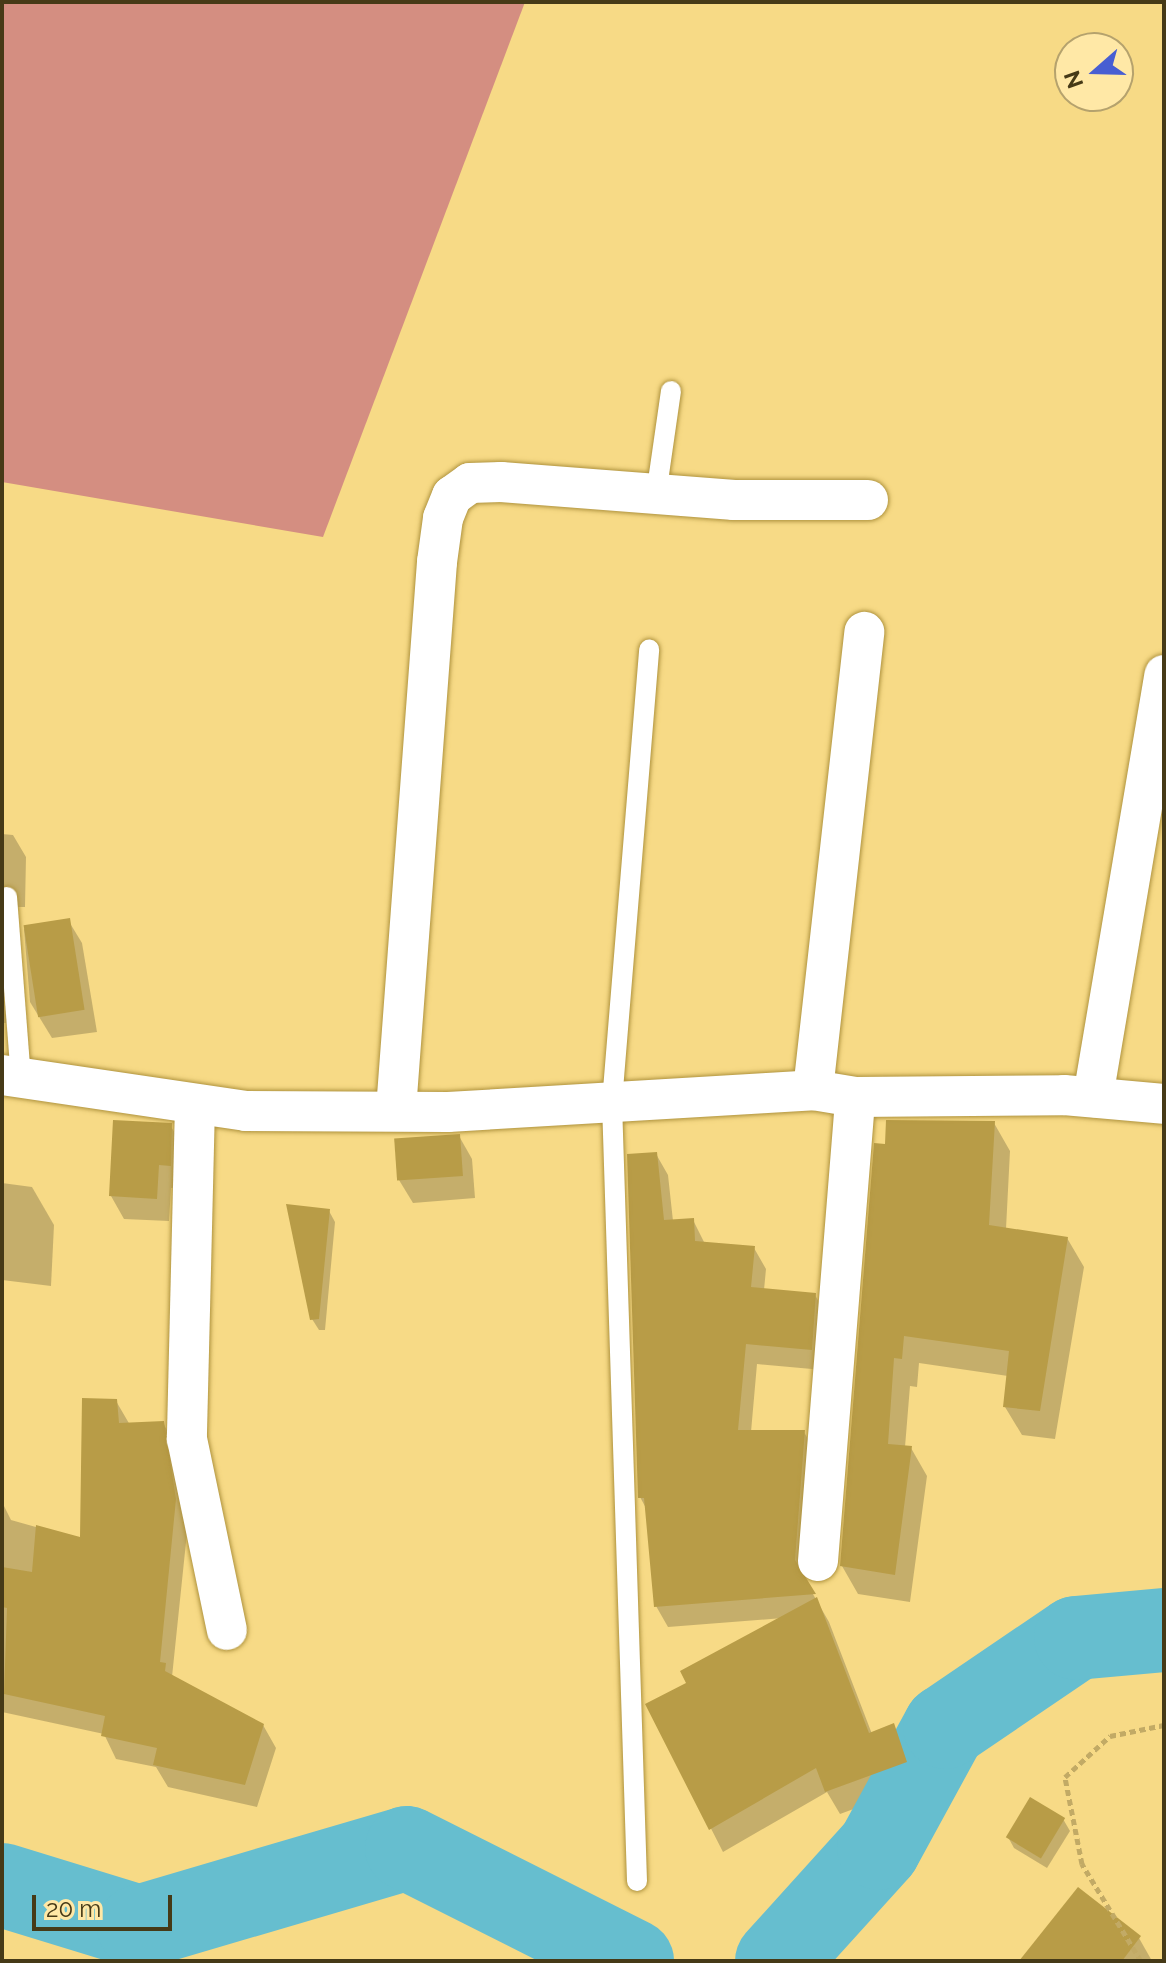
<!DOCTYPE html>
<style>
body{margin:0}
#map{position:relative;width:1166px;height:1963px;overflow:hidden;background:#f7da86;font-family:Raleway,sans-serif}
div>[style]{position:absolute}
.forest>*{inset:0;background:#d48e81}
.shadow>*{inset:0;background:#0003}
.river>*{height:84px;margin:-42px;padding:0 42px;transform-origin:42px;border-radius:42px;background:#66becf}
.building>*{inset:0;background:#b89c47;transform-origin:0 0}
.path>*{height:5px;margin-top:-2.5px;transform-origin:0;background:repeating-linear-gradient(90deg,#c2aa65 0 6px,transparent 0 10px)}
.roads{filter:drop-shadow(0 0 2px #af933e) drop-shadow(0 0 2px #af933e)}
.service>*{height:20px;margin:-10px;padding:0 10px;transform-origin:10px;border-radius:10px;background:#fff}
.minor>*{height:40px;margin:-20px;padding:0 20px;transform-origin:20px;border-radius:20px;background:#fff}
span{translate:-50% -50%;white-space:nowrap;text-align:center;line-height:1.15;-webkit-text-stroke:8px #ffe8a6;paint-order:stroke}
.frame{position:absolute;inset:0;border:4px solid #463a17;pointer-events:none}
.north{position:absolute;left:1054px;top:32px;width:80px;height:80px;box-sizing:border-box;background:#ffe8a6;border:2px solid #b5a26d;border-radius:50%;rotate:250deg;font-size:22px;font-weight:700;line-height:32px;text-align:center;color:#463a17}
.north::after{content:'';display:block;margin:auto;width:28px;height:36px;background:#485ed2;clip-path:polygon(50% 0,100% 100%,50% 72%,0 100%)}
.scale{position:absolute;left:32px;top:1895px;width:140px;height:36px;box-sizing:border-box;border:4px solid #463a17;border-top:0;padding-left:10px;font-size:24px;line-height:28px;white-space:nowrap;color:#463a17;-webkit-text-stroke:6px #ffe8a6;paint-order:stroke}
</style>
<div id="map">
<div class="forest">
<div style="clip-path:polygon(2px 2px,525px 2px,323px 537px,2px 482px)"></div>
</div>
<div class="shadow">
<div style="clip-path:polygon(2px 834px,13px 835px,26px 857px,25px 907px,13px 907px,13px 1023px,2px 1023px)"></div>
<div style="clip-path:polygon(68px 920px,82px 943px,97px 1032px,52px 1038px,30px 1002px,24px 929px)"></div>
<div style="clip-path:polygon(994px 1123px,1010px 1151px,1006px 1229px,1067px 1238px,1084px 1267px,1055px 1439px,1022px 1435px,1005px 1407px,1008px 1376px,919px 1363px,917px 1387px,910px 1386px,905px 1447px,911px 1448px,927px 1476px,910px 1602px,858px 1594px,842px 1566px,887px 1146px)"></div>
<div style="clip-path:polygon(170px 1125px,184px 1148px,183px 1188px,171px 1188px,169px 1221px,124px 1219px,111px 1196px)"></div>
<div style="clip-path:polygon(459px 1136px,472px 1159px,475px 1198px,413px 1203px,399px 1180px)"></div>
<div style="clip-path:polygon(656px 1154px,668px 1175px,673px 1221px,693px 1220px,705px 1244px,754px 1248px,766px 1269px,764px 1290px,815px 1295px,827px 1316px,823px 1370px,757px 1364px,751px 1432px,804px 1432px,816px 1453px,806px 1582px,829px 1622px,872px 1734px,893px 1726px,919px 1785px,840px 1814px,827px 1792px,723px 1852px,648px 1705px,689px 1683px,783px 1618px,668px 1627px,656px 1606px,647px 1510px,640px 1497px)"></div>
<div style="clip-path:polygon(2px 1183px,32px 1187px,54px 1225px,51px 1286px,2px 1280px)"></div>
<div style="clip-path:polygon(329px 1211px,335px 1222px,325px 1330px,319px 1330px,312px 1319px)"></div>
<div style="clip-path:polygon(116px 1401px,130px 1425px,163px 1423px,176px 1446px,188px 1523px,172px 1677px,263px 1725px,276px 1748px,257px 1807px,168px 1787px,156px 1767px,116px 1759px,104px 1734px,2px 1712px,2px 1502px,11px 1520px,82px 1540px)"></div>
<div style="clip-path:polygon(1063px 1819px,1070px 1831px,1047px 1868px,1014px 1848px,1008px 1837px)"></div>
<div style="clip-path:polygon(1139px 1938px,1152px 1961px,1033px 1961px)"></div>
</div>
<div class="river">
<div style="left:2px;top:1885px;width:143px;rotate:17deg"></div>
<div style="left:139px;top:1927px;width:279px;rotate:-16.4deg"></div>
<div style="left:407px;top:1848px;width:252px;rotate:26.7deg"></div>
<div style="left:777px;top:1961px;width:152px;rotate:-47.9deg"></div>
<div style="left:879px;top:1848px;width:138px;rotate:-61.4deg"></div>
<div style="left:945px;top:1727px;width:158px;rotate:-34.2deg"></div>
<div style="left:1076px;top:1638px;width:88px;rotate:-5.2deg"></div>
</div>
<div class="building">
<div style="left:70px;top:918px;width:93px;height:47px;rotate:81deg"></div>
<div style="clip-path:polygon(113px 1120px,172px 1123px,171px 1166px,159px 1165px,157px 1199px,109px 1196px)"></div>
<div style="clip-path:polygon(886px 1120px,995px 1121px,989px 1225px,1068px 1237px,1040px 1411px,1003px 1407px,1009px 1351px,904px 1336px,902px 1359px,894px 1358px,888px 1444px,912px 1446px,895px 1575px,840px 1566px,874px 1143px,885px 1144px)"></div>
<div style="left:460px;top:1134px;width:42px;height:66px;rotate:86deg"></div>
<div style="clip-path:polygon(657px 1152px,664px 1220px,694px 1218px,695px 1241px,755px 1246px,751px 1287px,816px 1293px,812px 1350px,746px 1344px,738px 1430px,805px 1430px,795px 1560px,816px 1594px,654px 1607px,644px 1498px,638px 1498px,627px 1154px)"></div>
<div style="clip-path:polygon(286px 1204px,330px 1209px,319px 1319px,310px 1320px)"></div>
<div style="clip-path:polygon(82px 1398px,117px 1399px,119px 1423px,164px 1421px,176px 1499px,160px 1662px,166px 1663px,165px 1671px,264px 1724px,245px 1785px,153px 1765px,157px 1748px,101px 1736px,105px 1716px,4px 1694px,7px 1608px,2px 1607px,2px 1567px,32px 1572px,36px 1525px,80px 1537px)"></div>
<div style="clip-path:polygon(817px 1597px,869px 1733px,894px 1723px,907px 1762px,825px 1792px,816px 1768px,709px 1830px,645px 1704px,686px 1683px,680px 1671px)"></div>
<div style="left:1030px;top:1797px;width:41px;height:47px;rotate:31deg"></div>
<div style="clip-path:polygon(1078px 1887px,1141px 1936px,1122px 1961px,1019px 1961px)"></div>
</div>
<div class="path">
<div style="left:1141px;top:1961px;width:114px;rotate:-121.3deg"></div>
<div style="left:1082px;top:1864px;width:89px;rotate:-101.1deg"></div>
<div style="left:1065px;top:1777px;width:61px;rotate:-42.3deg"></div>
<div style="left:1110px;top:1736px;width:55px;rotate:-11.5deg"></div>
</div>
<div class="roads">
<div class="service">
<div style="left:656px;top:495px;width:105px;rotate:-81.8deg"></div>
<div style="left:7px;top:897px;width:182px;rotate:85.6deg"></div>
<div style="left:637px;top:1881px;width:779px;rotate:-91.84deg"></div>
<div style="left:612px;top:1102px;width:454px;rotate:-85.3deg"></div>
</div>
<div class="minor">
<div style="left:2px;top:1075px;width:247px;rotate:8.4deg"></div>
<div style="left:246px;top:1111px;width:202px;rotate:0.3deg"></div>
<div style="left:448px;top:1112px;width:366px;rotate:-3.4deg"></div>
<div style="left:813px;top:1090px;width:43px;rotate:9.5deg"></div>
<div style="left:855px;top:1097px;width:209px;rotate:-0.5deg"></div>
<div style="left:1064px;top:1095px;width:100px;rotate:5.1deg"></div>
<div style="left:813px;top:1090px;width:461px;rotate:-83.6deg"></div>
<div style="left:1093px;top:1097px;width:428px;rotate:-80.4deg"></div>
<div style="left:195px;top:1105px;width:334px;rotate:91.4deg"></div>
<div style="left:187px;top:1439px;width:195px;rotate:78.2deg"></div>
<div style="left:396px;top:1110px;width:550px;rotate:-85.72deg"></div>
<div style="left:437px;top:562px;width:44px;rotate:-82.2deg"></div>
<div style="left:443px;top:518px;width:24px;rotate:-68deg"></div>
<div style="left:452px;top:496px;width:22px;rotate:-36deg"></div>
<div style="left:470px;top:483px;width:31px;rotate:-2deg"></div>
<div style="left:501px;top:482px;width:234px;rotate:4.4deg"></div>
<div style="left:734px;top:500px;width:134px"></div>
<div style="left:818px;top:1561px;width:465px;rotate:-85.4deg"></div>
</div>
</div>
<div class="frame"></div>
<div class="north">N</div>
<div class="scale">20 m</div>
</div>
